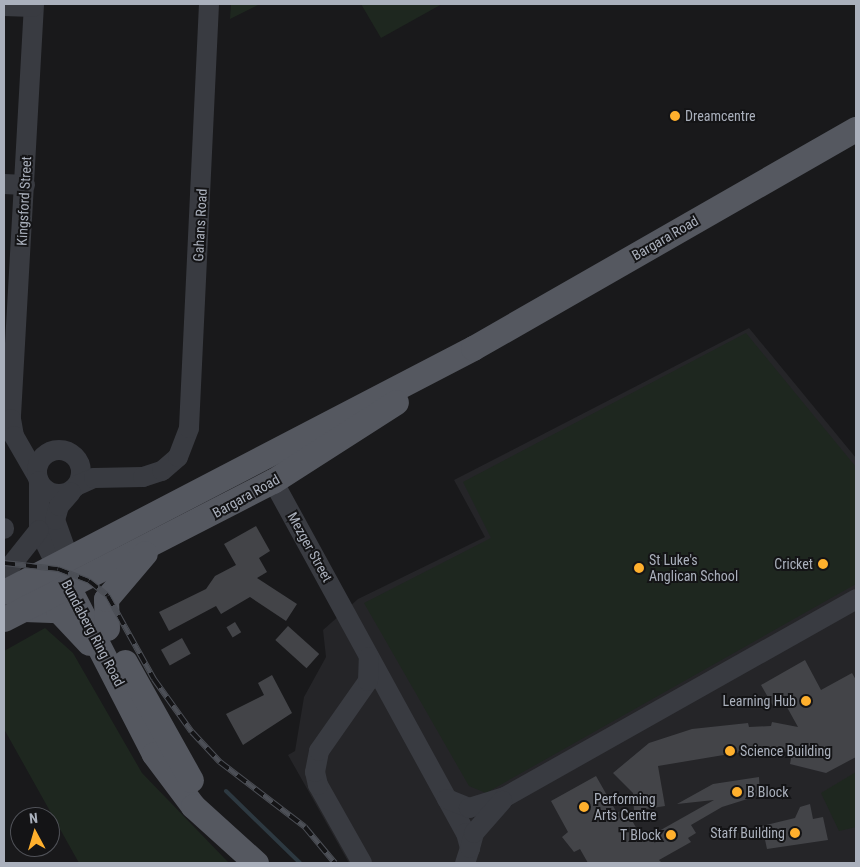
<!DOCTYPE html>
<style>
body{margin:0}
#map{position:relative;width:860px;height:867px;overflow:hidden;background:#19191b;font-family:"Roboto Condensed",sans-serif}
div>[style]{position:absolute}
.built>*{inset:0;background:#252528}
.green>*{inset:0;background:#1e271f}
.stream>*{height:4px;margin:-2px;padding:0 2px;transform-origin:2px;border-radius:2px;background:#2d3941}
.building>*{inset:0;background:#434448;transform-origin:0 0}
.minor>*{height:20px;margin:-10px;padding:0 10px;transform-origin:10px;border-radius:10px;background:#393b41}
.minor>.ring{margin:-10px;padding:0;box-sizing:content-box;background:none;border:20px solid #393b41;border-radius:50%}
.major>*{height:25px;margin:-12.5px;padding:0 12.5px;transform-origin:12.5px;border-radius:12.5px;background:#555860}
.rail>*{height:5.5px;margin-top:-2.75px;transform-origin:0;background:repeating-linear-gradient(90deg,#141416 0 11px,#4c4f56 0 22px);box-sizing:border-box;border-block:1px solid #4c4f56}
.dots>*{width:14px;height:14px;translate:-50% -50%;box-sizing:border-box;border:2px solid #141416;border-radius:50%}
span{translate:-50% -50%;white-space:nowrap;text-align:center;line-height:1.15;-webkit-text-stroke:4px #141416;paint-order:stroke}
.poi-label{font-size:14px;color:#aab0bc}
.left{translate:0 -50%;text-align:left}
.right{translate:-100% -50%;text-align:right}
.street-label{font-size:14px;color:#aab0bc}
.frame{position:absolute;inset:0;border:5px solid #aab0bc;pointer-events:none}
.north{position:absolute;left:10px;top:807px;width:50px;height:50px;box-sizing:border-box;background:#141416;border:1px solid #505258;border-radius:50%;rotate:354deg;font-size:14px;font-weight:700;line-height:20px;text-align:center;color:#aab0bc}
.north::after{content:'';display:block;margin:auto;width:18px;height:22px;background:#ffb02d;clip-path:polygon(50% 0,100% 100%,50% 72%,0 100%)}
</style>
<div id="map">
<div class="built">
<div style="clip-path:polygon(749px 328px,856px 458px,856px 863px,349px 863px,288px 755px,295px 751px,304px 697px,326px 657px,323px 630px,358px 599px,485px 537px,454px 480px)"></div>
</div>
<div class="green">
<div style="clip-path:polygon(231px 4px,260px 4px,230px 19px)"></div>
<div style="clip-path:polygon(361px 4px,442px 4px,381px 38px)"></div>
<div style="clip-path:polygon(746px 333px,856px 467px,856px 584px,486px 793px,469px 786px,364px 603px,491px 538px,463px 482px)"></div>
<div style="clip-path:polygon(45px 628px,73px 653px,142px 773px,229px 863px,79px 863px,4px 729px,4px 651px)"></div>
<div style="clip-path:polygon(856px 772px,856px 827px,839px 831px,821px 793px)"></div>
</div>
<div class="stream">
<div style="left:226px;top:791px;width:103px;rotate:44.2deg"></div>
</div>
<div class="building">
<div style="clip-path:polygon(256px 526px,270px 551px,259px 558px,267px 572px,257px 578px,297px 604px,286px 621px,250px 597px,221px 614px,216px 606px,169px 631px,159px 612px,206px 589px,215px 576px,236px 565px,224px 544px)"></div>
<div style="left:235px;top:622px;width:12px;height:10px;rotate:59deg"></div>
<div style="left:288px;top:626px;width:42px;height:19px;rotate:42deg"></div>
<div style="left:182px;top:638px;width:18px;height:24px;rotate:61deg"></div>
<div style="clip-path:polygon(805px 660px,821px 690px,852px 673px,856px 680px,856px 757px,826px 773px,790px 764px,792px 753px,765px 748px,658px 766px,665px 806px,634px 811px,633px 793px,613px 773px,649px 743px,692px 729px,748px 723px,749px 727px,771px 726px,772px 722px,798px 727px,783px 700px,773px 706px,761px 685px)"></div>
<div style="clip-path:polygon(272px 675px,292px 713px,243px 745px,226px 714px,264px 695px,258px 683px)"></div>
<div style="clip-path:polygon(596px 776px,617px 813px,625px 808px,643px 840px,714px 800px,677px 804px,713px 784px,759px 777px,760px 795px,722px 807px,691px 825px,696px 833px,688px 838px,691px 842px,659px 860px,662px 863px,588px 863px,580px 849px,574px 852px,562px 837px,568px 832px,551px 801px)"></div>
<div style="clip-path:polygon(810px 804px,813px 819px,823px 817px,828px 840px,767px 849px,762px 826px,795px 818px,800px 807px)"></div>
</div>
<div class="minor">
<div style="left:34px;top:4px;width:416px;rotate:93.2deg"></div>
<div style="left:11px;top:419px;width:17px;rotate:80deg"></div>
<div style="left:14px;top:436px;width:46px;rotate:60.1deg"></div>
<div style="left:4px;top:6px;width:29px;rotate:2deg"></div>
<div style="left:4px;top:184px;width:21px;rotate:3deg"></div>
<div class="ring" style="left:37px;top:450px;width:24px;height:24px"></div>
<div style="left:39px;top:481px;width:49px;rotate:90deg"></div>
<div style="left:39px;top:530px;width:39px;rotate:64deg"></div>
<div style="left:273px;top:481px;width:401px;rotate:61.3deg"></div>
<div style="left:466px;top:833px;width:16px;rotate:75deg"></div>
<div style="left:470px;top:848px;width:16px;rotate:108deg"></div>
<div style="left:78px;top:485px;width:17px;rotate:-24deg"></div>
<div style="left:94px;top:478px;width:49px;rotate:-1.2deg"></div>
<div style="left:143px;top:477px;width:20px;rotate:-18deg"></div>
<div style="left:162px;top:471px;width:21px;rotate:-41deg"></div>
<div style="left:178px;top:457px;width:31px;rotate:-69deg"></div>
<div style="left:189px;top:428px;width:424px;rotate:-87.3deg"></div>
<div style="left:4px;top:529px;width:1px;rotate:-90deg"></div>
<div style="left:69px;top:559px;width:41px;rotate:-109.7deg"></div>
<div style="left:55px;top:520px;width:15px;rotate:-74deg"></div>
<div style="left:59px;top:506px;width:18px;rotate:-49deg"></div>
<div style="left:4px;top:574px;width:56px;rotate:-51.5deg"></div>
<div style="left:447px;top:799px;width:24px;rotate:22deg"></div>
<div style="left:469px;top:808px;width:38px;rotate:-17deg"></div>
<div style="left:505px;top:797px;width:403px;rotate:-29.4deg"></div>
<div style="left:470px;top:848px;width:16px;rotate:-75deg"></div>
<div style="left:474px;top:833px;width:43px;rotate:-48.8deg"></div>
<div style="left:362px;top:863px;width:90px;rotate:-119.4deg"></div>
<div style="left:318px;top:785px;width:13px;rotate:-103deg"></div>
<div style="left:315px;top:772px;width:21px;rotate:-79deg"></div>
<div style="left:319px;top:751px;width:85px;rotate:-55deg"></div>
<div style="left:368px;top:681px;width:24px;rotate:-88deg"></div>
</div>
<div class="major">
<div style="left:61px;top:573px;width:203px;rotate:62.8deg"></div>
<div style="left:154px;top:754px;width:65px;rotate:53.1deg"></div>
<div style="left:193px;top:806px;width:85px;rotate:42.1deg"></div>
<div style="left:4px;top:592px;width:529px;rotate:-27.49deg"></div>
<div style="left:473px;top:348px;width:441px;rotate:-29.8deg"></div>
<div style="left:24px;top:609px;width:34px;rotate:2deg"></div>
<div style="left:58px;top:610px;width:45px;rotate:46.8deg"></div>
<div style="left:4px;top:619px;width:302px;rotate:-27.2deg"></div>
<div style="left:273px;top:481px;width:146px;rotate:-32.7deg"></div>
<div style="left:107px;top:628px;width:29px;rotate:-92deg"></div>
<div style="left:106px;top:599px;width:60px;rotate:-49.7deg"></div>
<div style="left:125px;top:662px;width:135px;rotate:60.8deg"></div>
</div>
<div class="rail">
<div style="left:4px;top:563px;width:54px;rotate:6.3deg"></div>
<div style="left:58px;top:569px;width:33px;rotate:21deg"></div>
<div style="left:89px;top:581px;width:24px;rotate:38deg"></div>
<div style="left:108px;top:596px;width:95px;rotate:61deg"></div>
<div style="left:154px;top:679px;width:65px;rotate:54.4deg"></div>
<div style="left:192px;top:732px;width:41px;rotate:47deg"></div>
<div style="left:220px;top:762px;width:107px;rotate:37.4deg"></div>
<div style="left:305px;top:827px;width:47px;rotate:50.2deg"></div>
</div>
<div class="dots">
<div style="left:675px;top:116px;background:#ffb02d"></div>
<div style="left:823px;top:564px;background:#ffb02d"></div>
<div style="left:639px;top:568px;background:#ffb02d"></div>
<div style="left:806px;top:701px;background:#ffb02d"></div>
<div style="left:730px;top:751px;background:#ffb02d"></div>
<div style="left:737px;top:792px;background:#ffb02d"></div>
<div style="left:584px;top:807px;background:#ffb02d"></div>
<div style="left:795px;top:833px;background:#ffb02d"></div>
<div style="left:671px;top:835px;background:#ffb02d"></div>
</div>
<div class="poi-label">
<span class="left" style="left:685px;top:116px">Dreamcentre</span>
<span class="left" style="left:649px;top:568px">St Luke's<br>Anglican School</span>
<span class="right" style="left:813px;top:564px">Cricket</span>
<span class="right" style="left:796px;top:701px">Learning Hub</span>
<span class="left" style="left:740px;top:751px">Science Building</span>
<span class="left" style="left:747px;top:792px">B Block</span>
<span class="left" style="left:594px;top:807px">Performing<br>Arts Centre</span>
<span class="right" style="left:785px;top:833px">Staff Building</span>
<span class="right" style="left:661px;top:835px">T Block</span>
</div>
<div class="street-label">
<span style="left:24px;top:201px;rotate:-87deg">Kingsford Street</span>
<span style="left:200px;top:225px;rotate:-87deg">Gahans Road</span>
<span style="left:665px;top:238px;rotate:-30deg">Bargara Road</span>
<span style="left:246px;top:496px;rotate:-29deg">Bargara Road</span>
<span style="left:310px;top:547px;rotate:61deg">Mezger Street</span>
<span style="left:93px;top:633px;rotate:62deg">Bundaberg Ring Road</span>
</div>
<div class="frame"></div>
<div class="north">N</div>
</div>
